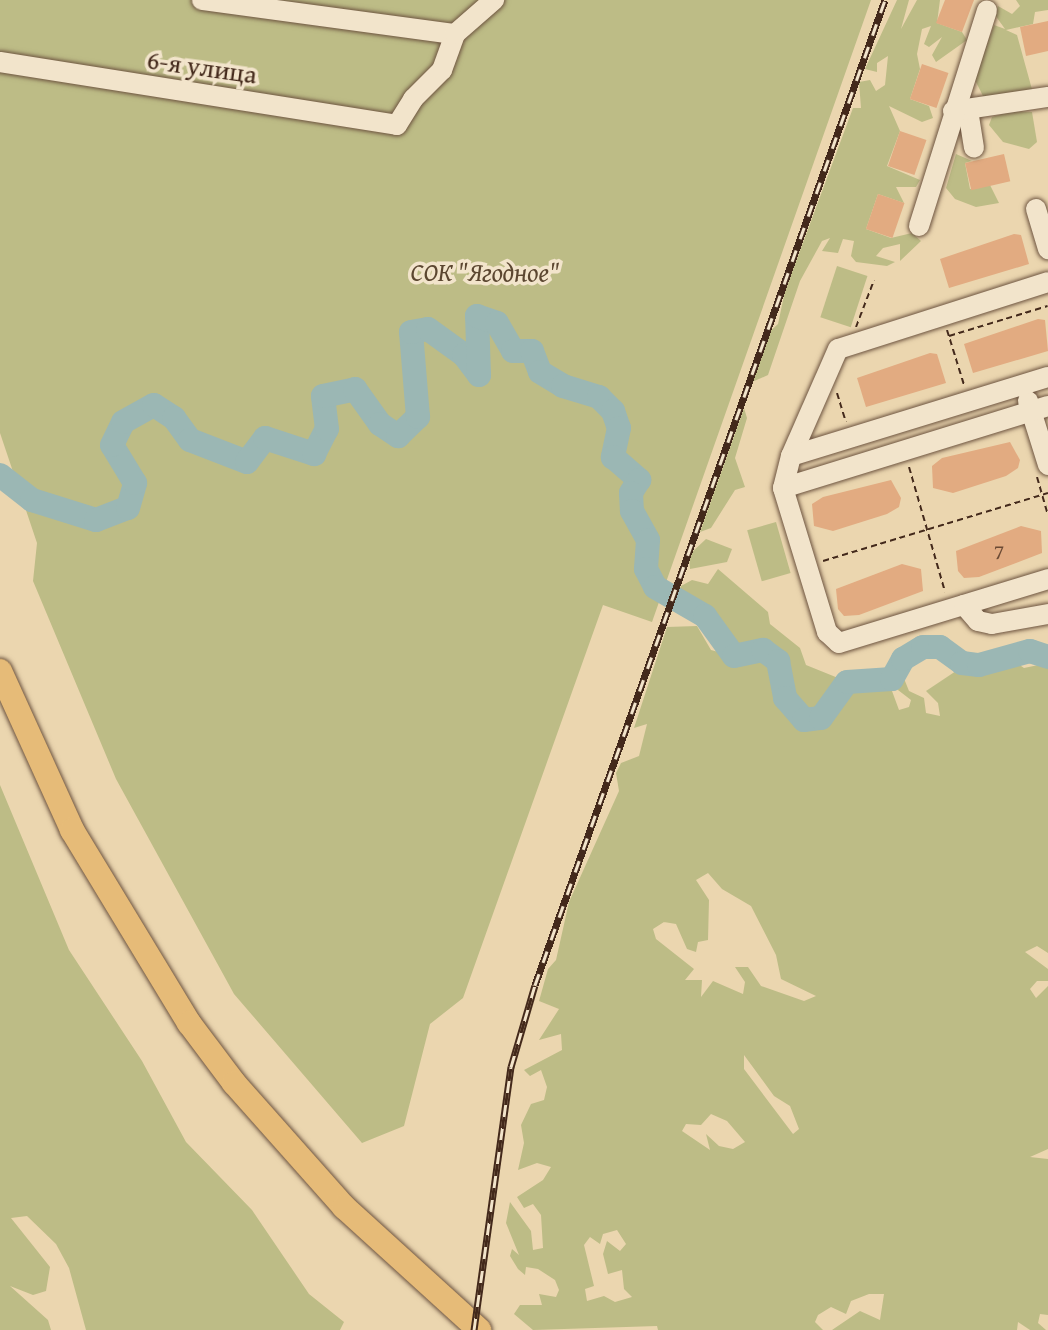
<!DOCTYPE html>
<meta charset="utf-8">
<style>
body{margin:0}
#map{position:relative;width:1048px;height:1330px;overflow:hidden;background:#ebd6af;font-family:"Gentium Book Plus",serif}
div>[style]{position:absolute}
.green>*{inset:0;background:#bdbc86;transform-origin:0 0}
.river>*{height:24px;margin:-12px;padding:0 12px;transform-origin:12px;border-radius:12px;background:#9bb7b4}
.building>*{inset:0;background:#e2ab81;transform-origin:0 0}
.path>*{height:2px;margin-top:-1px;transform-origin:0;background:repeating-linear-gradient(90deg,#43291b 0 6px,transparent 0 10px)}
.roads{filter:drop-shadow(0 0 2px #6d5440) drop-shadow(0 0 2px #6d5440)}
.minor>*{height:20px;margin:-10px;padding:0 10px;transform-origin:10px;border-radius:10px;background:#f2e4cb}
.major>*{height:24px;margin:-12px;padding:0 12px;transform-origin:12px;border-radius:12px;background:#e6bb78}
.rail>*{height:7px;margin-top:-3.5px;transform-origin:0;background:repeating-linear-gradient(90deg,#f2e4cb 0 12px,#43291b 0 24px);box-sizing:border-box;border-block:2px solid #43291b}
span{translate:-50% -50%;white-space:nowrap;text-align:center;line-height:1.15;-webkit-text-stroke:7px #f2e4cb;paint-order:stroke}
.number-label{font-size:22px;color:#6b4a34}
.number-label span{-webkit-text-stroke-width:0}
.street-label{font-size:26px;color:#43291b}
.park-label{font-size:26px;color:#5b4630;font-style:italic}
</style>
<div id="map">
<div class="green">
<div style="clip-path:polygon(0 0,871px 0,652px 622px,603px 605px,463px 998px,430px 1024px,404px 1126px,362px 1143px,234px 994px,116px 779px,33px 581px,37px 543px,0 433px)"></div>
<div style="clip-path:polygon(897px 0,909px 0,901px 29px,917px 0,940px 0,937px 23px,962px 32px,967px 40px,936px 62px,932px 55px,942px 37px,929px 47px,924px 44px,931px 26px,922px 29px,917px 54px,920px 69px,910px 99px,929px 106px,933px 118px,922px 122px,889px 106px,900px 131px,887px 166px,920px 180px,916px 187px,896px 187px,904px 203px,878px 194px,866px 229px,891px 238px,912px 233px,921px 241px,900px 261px,900px 244px,883px 248px,876px 256px,895px 262px,887px 266px,856px 262px,851px 256px,854px 241px,843px 239px,838px 253px,822px 251px,830px 238px,822px 241px,800px 281px,768px 375px,752px 382px,767px 334px,778px 324px,785px 291px,853px 108px,861px 108px,859px 82px,870px 80px,876px 91px,885px 85px,888px 56px,877px 63px,877px 72px,865px 69px)"></div>
<div style="clip-path:polygon(1016px 0,1048px 0,1048px 10px,1035px 12px,1033px 24px,1006px 30px,1017px 35px,1033px 93px,985px 100px,974px 78px,994px 25px,1005px 29px,995px 15px,998px 6px,1012px 14px,1020px 6px)"></div>
<div style="clip-path:polygon(1012px 111px,1032px 112px,1037px 142px,1029px 149px,1003px 142px,989px 125px,992px 117px)"></div>
<div style="clip-path:polygon(956px 154px,972px 161px,965px 163px,970px 189px,990px 185px,999px 203px,976px 207px,955px 199px,946px 188px)"></div>
<div style="left:837px;top:266px;width:32px;height:54px;rotate:18deg"></div>
<div style="clip-path:polygon(744px 408px,747px 418px,735px 458px,745px 487px,735px 490px,711px 528px,700px 532px)"></div>
<div style="left:776px;top:522px;width:53px;height:30px;rotate:74deg"></div>
<div style="clip-path:polygon(706px 539px,732px 549px,727px 562px,690px 569px,689px 555px)"></div>
<div style="clip-path:polygon(evenodd,718px 569px,768px 612px,770px 624px,800px 648px,806px 665px,853px 684px,892px 691px,899px 710px,909px 707px,911px 700px,898px 690px,901px 671px,909px 691px,924px 698px,926px 713px,940px 716px,938px 703px,926px 691px,959px 669px,977px 670px,990px 659px,999px 663px,1011px 659px,1024px 668px,1048px 663px,1048px 953px,1037px 946px,1025px 952px,1048px 969px,1048px 981px,1037px 981px,1030px 989px,1036px 998px,1048px 986px,1048px 1149px,1030px 1157px,1048px 1159px,1048px 1315px,1040px 1314px,1038px 1323px,1046px 1330px,1030px 1330px,1018px 1322px,1017px 1330px,832px 1330px,860px 1311px,880px 1320px,884px 1294px,869px 1294px,851px 1301px,846px 1314px,831px 1307px,818px 1315px,815px 1322px,823px 1330px,658px 1330px,657px 1326px,533px 1330px,514px 1314px,520px 1305px,542px 1305px,539px 1294px,556px 1297px,559px 1290px,555px 1280px,538px 1269px,526px 1267px,525px 1275px,518px 1269px,510px 1256px,512px 1249px,519px 1255px,506px 1223px,510px 1202px,531px 1231px,533px 1250px,543px 1248px,541px 1215px,533px 1204px,524px 1208px,517px 1197px,543px 1180px,551px 1167px,537px 1163px,518px 1170px,524px 1143px,521px 1125px,531px 1104px,544px 1100px,547px 1087px,541px 1070px,530px 1076px,524px 1070px,562px 1050px,561px 1034px,539px 1040px,559px 1009px,539px 1001px,548px 969px,556px 960px,569px 902px,619px 791px,616px 773px,621px 763px,639px 756px,647px 724px,634px 728px,667px 627px,697px 626px,711px 650px,722px 653px,728px 642px,725px 627px,713px 619px,693px 619px,691px 599px,681px 609px,675px 599px,681px 586px,692px 580px,708px 584px,718px 569px,708px 873px,722px 889px,751px 906px,776px 955px,781px 979px,816px 996px,804px 1001px,761px 986px,748px 967px,735px 967px,745px 982px,743px 994px,713px 981px,701px 997px,702px 980px,685px 980px,694px 969px,656px 939px,653px 929px,664px 922px,676px 924px,687px 949px,696px 952px,698px 942px,708px 940px,709px 900px,696px 880px,708px 873px,718px 569px,744px 1055px,774px 1096px,790px 1106px,799px 1129px,793px 1134px,744px 1069px,744px 1055px,718px 569px,711px 1114px,727px 1121px,745px 1142px,733px 1149px,719px 1146px,706px 1134px,710px 1150px,682px 1131px,686px 1124px,701px 1125px,711px 1114px,718px 569px,617px 1230px,626px 1244px,620px 1251px,607px 1241px,603px 1254px,608px 1274px,622px 1270px,624px 1289px,632px 1297px,615px 1302px,604px 1296px,587px 1301px,585px 1289px,594px 1286px,584px 1245px,590px 1237px,600px 1244px,603px 1234px,617px 1230px)"></div>
<div style="clip-path:polygon(0 785px,69px 950px,142px 1061px,186px 1142px,252px 1210px,309px 1294px,344px 1322px,340px 1330px,86px 1330px,69px 1268px,56px 1244px,27px 1216px,11px 1218px,50px 1267px,46px 1291px,33px 1295px,10px 1286px,48px 1320px,51px 1330px,0 1330px)"></div>
</div>
<div class="river">
<div style="left:0;top:475px;width:41px;rotate:38deg"></div>
<div style="left:32px;top:500px;width:67px;rotate:17.4deg"></div>
<div style="left:96px;top:520px;width:34px;rotate:-21deg"></div>
<div style="left:128px;top:508px;width:26px;rotate:-74deg"></div>
<div style="left:135px;top:483px;width:44px;rotate:-121.2deg"></div>
<div style="left:112px;top:445px;width:25px;rotate:-64deg"></div>
<div style="left:123px;top:422px;width:35px;rotate:-29deg"></div>
<div style="left:154px;top:405px;width:24px;rotate:33deg"></div>
<div style="left:174px;top:418px;width:27px;rotate:54deg"></div>
<div style="left:190px;top:440px;width:61px;rotate:21.1deg"></div>
<div style="left:247px;top:462px;width:30px;rotate:-53deg"></div>
<div style="left:265px;top:438px;width:52px;rotate:18.1deg"></div>
<div style="left:314px;top:454px;width:28px;rotate:-63deg"></div>
<div style="left:327px;top:429px;width:33px;rotate:-97deg"></div>
<div style="left:323px;top:396px;width:33px;rotate:-12deg"></div>
<div style="left:355px;top:389px;width:43px;rotate:54.5deg"></div>
<div style="left:380px;top:424px;width:22px;rotate:34deg"></div>
<div style="left:398px;top:436px;width:28px;rotate:-44deg"></div>
<div style="left:418px;top:417px;width:85px;rotate:-94.7deg"></div>
<div style="left:411px;top:332px;width:17px;rotate:-10deg"></div>
<div style="left:428px;top:329px;width:44px;rotate:35.8deg"></div>
<div style="left:464px;top:355px;width:25px;rotate:53deg"></div>
<div style="left:479px;top:375px;width:59px;rotate:-91.9deg"></div>
<div style="left:477px;top:316px;width:21px;rotate:19deg"></div>
<div style="left:497px;top:323px;width:32px;rotate:60deg"></div>
<div style="left:513px;top:351px;width:19px"></div>
<div style="left:532px;top:351px;width:22px;rotate:69deg"></div>
<div style="left:540px;top:372px;width:27px;rotate:31deg"></div>
<div style="left:563px;top:386px;width:38px;rotate:17deg"></div>
<div style="left:599px;top:397px;width:20px;rotate:45deg"></div>
<div style="left:613px;top:411px;width:18px;rotate:71deg"></div>
<div style="left:619px;top:428px;width:30px;rotate:102deg"></div>
<div style="left:613px;top:457px;width:35px;rotate:41deg"></div>
<div style="left:639px;top:480px;width:15px;rotate:122deg"></div>
<div style="left:631px;top:493px;width:18px;rotate:87deg"></div>
<div style="left:632px;top:511px;width:33px;rotate:61deg"></div>
<div style="left:648px;top:540px;width:29px;rotate:94deg"></div>
<div style="left:646px;top:569px;width:20px;rotate:63deg"></div>
<div style="left:655px;top:587px;width:58px;rotate:30.1deg"></div>
<div style="left:705px;top:616px;width:49px;rotate:54.1deg"></div>
<div style="left:734px;top:656px;width:30px;rotate:-12deg"></div>
<div style="left:763px;top:650px;width:19px;rotate:36deg"></div>
<div style="left:778px;top:661px;width:38px;rotate:79deg"></div>
<div style="left:785px;top:698px;width:29px;rotate:49deg"></div>
<div style="left:804px;top:720px;width:17px;rotate:-7deg"></div>
<div style="left:821px;top:718px;width:44px;rotate:-54.2deg"></div>
<div style="left:847px;top:682px;width:45px;rotate:-3.8deg"></div>
<div style="left:892px;top:679px;width:23px;rotate:-61deg"></div>
<div style="left:903px;top:659px;width:23px;rotate:-31deg"></div>
<div style="left:923px;top:647px;width:17px"></div>
<div style="left:940px;top:647px;width:27px;rotate:36deg"></div>
<div style="left:962px;top:663px;width:17px;rotate:7deg"></div>
<div style="left:979px;top:665px;width:53px;rotate:-15.4deg"></div>
<div style="left:1030px;top:651px;width:19px;rotate:18deg"></div>
</div>
<div class="building">
<div style="clip-path:polygon(945px 0,974px 0,962px 32px,936px 23px)"></div>
<div style="clip-path:polygon(1048px 21px,1048px 51px,1026px 56px,1020px 27px)"></div>
<div style="left:922px;top:64px;width:28px;height:37px;rotate:19deg"></div>
<div style="left:900px;top:131px;width:28px;height:37px;rotate:19deg"></div>
<div style="left:1004px;top:154px;width:28px;height:40px;rotate:77deg"></div>
<div style="left:878px;top:194px;width:28px;height:37px;rotate:19deg"></div>
<div style="clip-path:polygon(1014px 234px,1021px 235px,1029px 264px,949px 288px,940px 259px)"></div>
<div style="clip-path:polygon(1038px 319px,1045px 320px,1048px 351px,973px 373px,964px 344px)"></div>
<div style="clip-path:polygon(930px 353px,937px 354px,946px 383px,866px 407px,857px 378px)"></div>
<div style="clip-path:polygon(1010px 442px,1020px 460px,1018px 468px,1006px 476px,953px 493px,933px 488px,932px 466px,942px 458px)"></div>
<div style="clip-path:polygon(891px 480px,901px 498px,899px 507px,887px 514px,833px 531px,814px 526px,812px 504px,823px 497px)"></div>
<div style="clip-path:polygon(1021px 526px,1041px 531px,1042px 553px,979px 577px,964px 578px,958px 571px,956px 551px)"></div>
<div style="clip-path:polygon(902px 564px,921px 569px,923px 591px,859px 615px,844px 616px,838px 609px,836px 589px)"></div>
</div>
<div class="path">
<div style="left:856px;top:327px;width:50px;rotate:-69deg"></div>
<div style="left:947px;top:330px;width:58px;rotate:72.8deg"></div>
<div style="left:949px;top:336px;width:103px;rotate:-16.9deg"></div>
<div style="left:837px;top:393px;width:30px;rotate:73deg"></div>
<div style="left:909px;top:467px;width:130px;rotate:73.9deg"></div>
<div style="left:1037px;top:477px;width:40px;rotate:74deg"></div>
<div style="left:823px;top:561px;width:235px;rotate:-16.8deg"></div>
</div>
<div class="roads">
<div class="minor">
<div style="left:202px;top:0;width:255px;rotate:7.7deg"></div>
<div style="left:0;top:62px;width:402px;rotate:9deg"></div>
<div style="left:397px;top:125px;width:31px;rotate:-58deg"></div>
<div style="left:413px;top:99px;width:41px;rotate:-45deg"></div>
<div style="left:442px;top:70px;width:38px;rotate:-70deg"></div>
<div style="left:455px;top:34px;width:52px;rotate:-41.1deg"></div>
<div style="left:968px;top:110px;width:38px;rotate:81deg"></div>
<div style="left:953px;top:111px;width:96px;rotate:-8.4deg"></div>
<div style="left:1036px;top:209px;width:42px;rotate:73.3deg"></div>
<div style="left:919px;top:226px;width:226px;rotate:-72.5deg"></div>
<div style="left:1048px;top:282px;width:220px;rotate:162.3deg"></div>
<div style="left:838px;top:349px;width:117px;rotate:113.7deg"></div>
<div style="left:791px;top:456px;width:33px;rotate:104deg"></div>
<div style="left:783px;top:488px;width:151px;rotate:73deg"></div>
<div style="left:827px;top:632px;width:16px;rotate:43deg"></div>
<div style="left:839px;top:643px;width:219px;rotate:-17deg"></div>
<div style="left:1028px;top:401px;width:67px;rotate:72.6deg"></div>
<div style="left:791px;top:456px;width:269px;rotate:-17.1deg"></div>
<div style="left:783px;top:488px;width:277px;rotate:-17.2deg"></div>
<div style="left:964px;top:605px;width:21px;rotate:49deg"></div>
<div style="left:978px;top:621px;width:14px;rotate:12deg"></div>
<div style="left:992px;top:624px;width:57px;rotate:-10.1deg"></div>
</div>
<div class="major">
<div style="left:0;top:671px;width:175px;rotate:65.6deg"></div>
<div style="left:72px;top:830px;width:226px;rotate:58.8deg"></div>
<div style="left:189px;top:1023px;width:75px;rotate:53.1deg"></div>
<div style="left:234px;top:1083px;width:166px;rotate:48.4deg"></div>
<div style="left:344px;top:1207px;width:183px;rotate:42.3deg"></div>
</div>
</div>
<div class="rail">
<div style="left:474px;top:1330px;width:266px;rotate:-82deg"></div>
<div style="left:511px;top:1067px;width:85px;rotate:-73.7deg"></div>
<div style="left:535px;top:985px;width:1045px;rotate:-70.44deg"></div>
</div>
<div class="number-label">
<span style="left:999px;top:552px">7</span>
</div>
<div class="street-label">
<span style="left:202px;top:67px;rotate:8deg">6-я улица</span>
</div>
<div class="park-label">
<span style="left:485px;top:272px">СОК "Ягодное"</span>
</div>
</div>
